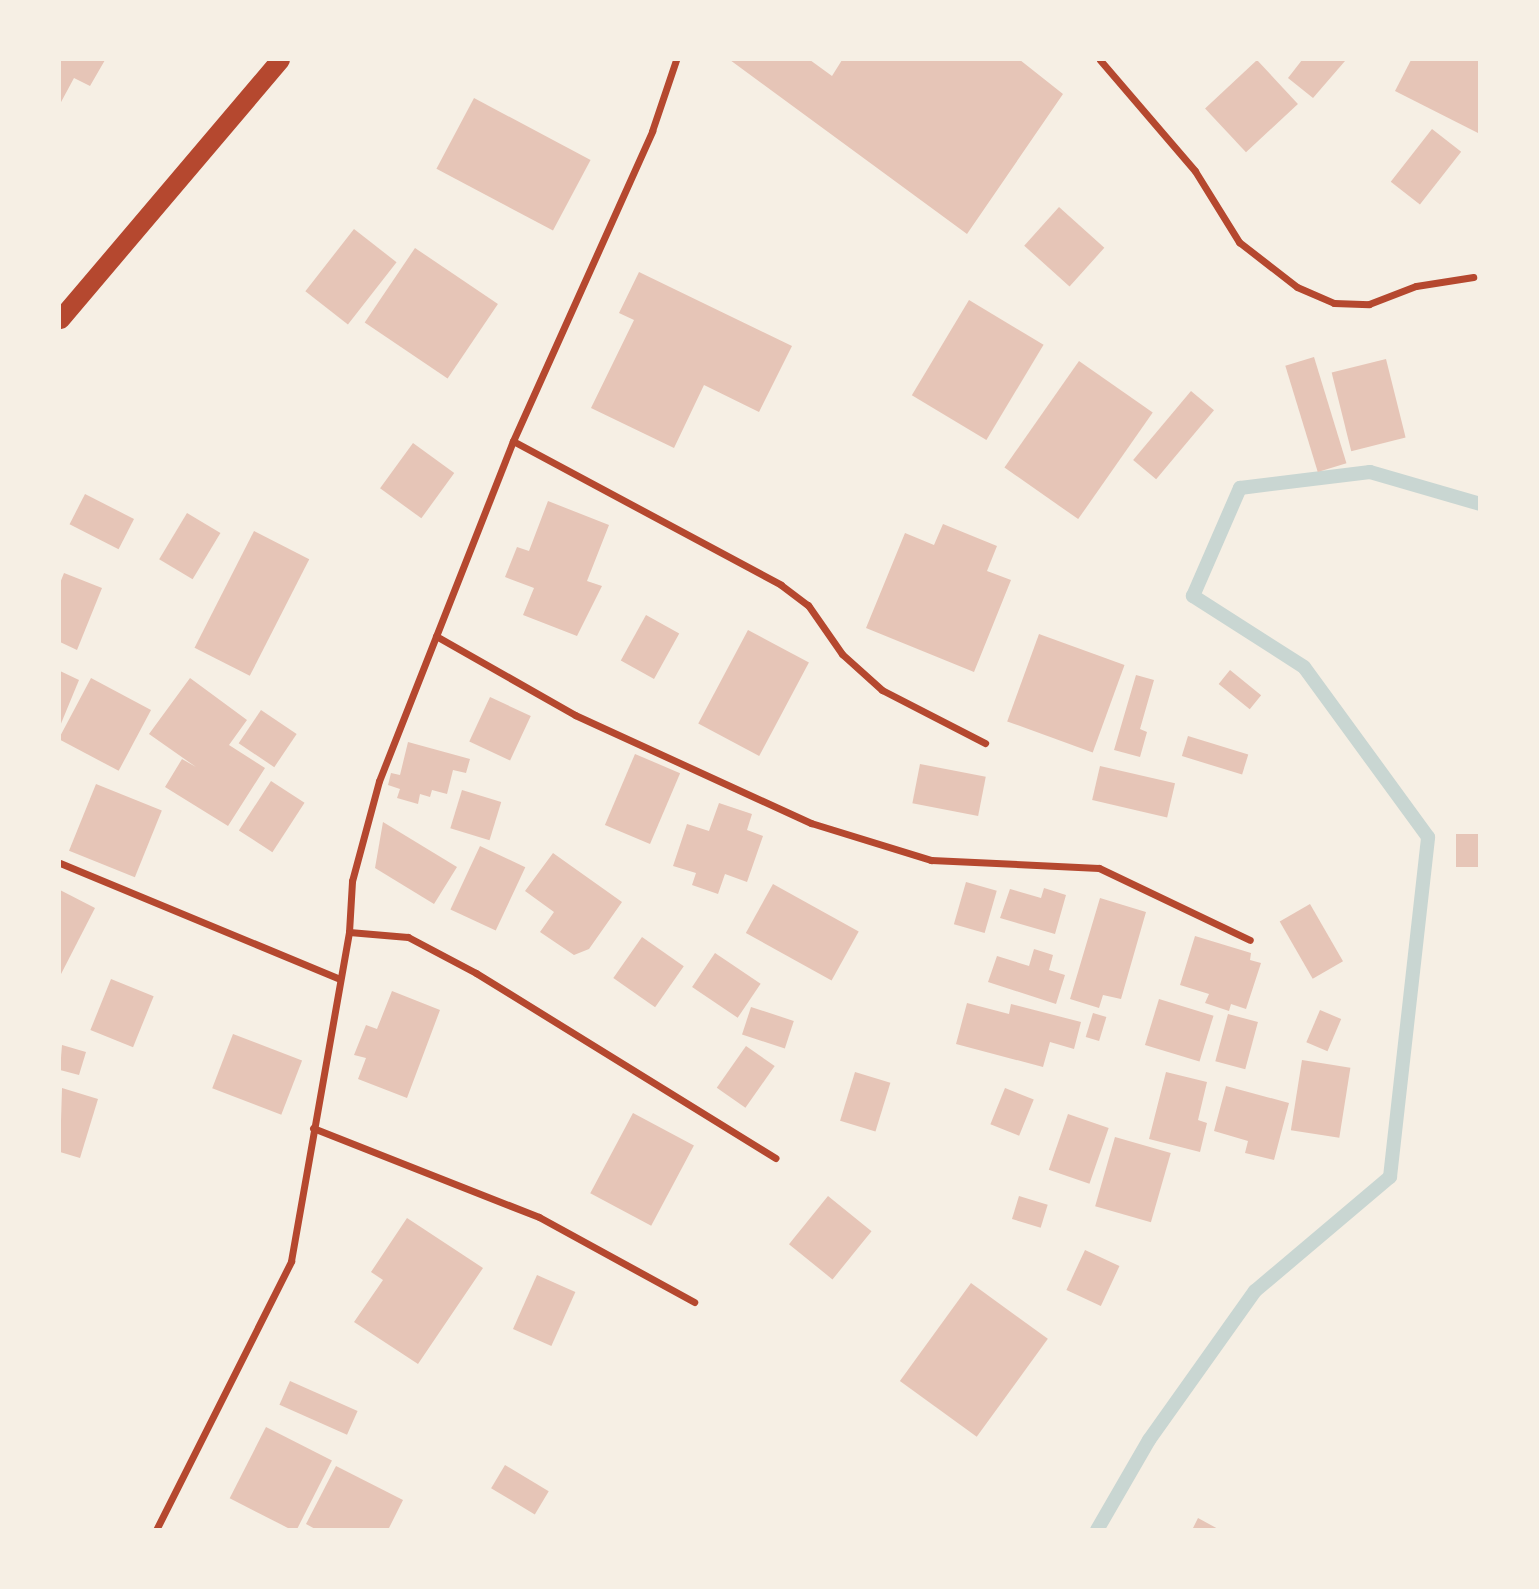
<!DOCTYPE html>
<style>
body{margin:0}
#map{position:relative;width:1539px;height:1589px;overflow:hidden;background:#f6efe4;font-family:Roboto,sans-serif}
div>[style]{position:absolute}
.stream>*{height:14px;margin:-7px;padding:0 7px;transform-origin:7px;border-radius:7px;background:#c9d6d2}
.building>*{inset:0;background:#e6c5b7;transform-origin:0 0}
.minor>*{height:7px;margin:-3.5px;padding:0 3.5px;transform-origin:3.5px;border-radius:3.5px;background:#b5482f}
.trunk>*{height:19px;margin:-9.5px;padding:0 9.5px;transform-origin:9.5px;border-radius:9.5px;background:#b5482f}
span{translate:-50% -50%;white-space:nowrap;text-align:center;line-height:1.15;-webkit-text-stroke:5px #f6efe4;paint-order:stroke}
.frame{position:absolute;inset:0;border:61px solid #f6efe4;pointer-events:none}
</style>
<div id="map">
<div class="stream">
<div style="left:1097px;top:1530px;width:104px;rotate:-60deg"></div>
<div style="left:1149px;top:1440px;width:183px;rotate:-54.6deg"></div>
<div style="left:1255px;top:1291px;width:177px;rotate:-40.2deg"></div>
<div style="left:1390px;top:1177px;width:342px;rotate:-83.6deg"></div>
<div style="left:1428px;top:837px;width:210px;rotate:-126.1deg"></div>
<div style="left:1304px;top:667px;width:132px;rotate:-147.4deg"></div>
<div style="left:1193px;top:596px;width:118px;rotate:-66.5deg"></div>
<div style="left:1240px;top:488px;width:131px;rotate:-7deg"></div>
<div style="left:1370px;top:472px;width:115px;rotate:16.2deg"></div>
</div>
<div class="building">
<div style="clip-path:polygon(60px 60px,105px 60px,90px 86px,74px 78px,60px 104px)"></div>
<div style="clip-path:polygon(730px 60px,810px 60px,832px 76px,842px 60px,1020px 60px,1063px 94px,967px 234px)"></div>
<div style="left:1257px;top:60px;width:60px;height:71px;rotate:47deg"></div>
<div style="clip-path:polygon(1302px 60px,1343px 60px,1345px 61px,1313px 98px,1288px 78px)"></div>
<div style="clip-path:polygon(1411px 60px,1480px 60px,1480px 134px,1395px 91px)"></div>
<div style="left:474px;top:98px;width:132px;height:80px;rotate:28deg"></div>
<div style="left:1432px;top:129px;width:37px;height:67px;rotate:38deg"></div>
<div style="left:1059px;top:207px;width:61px;height:52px;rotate:42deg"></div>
<div style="left:354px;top:229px;width:54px;height:79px;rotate:38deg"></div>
<div style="left:415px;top:248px;width:100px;height:90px;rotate:34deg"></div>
<div style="clip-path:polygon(639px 272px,792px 346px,759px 412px,704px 385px,674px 448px,591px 408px,634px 320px,619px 313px)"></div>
<div style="left:969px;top:300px;width:87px;height:111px;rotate:31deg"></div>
<div style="left:1314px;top:357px;width:111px;height:30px;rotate:73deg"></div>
<div style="left:1386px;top:359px;width:81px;height:56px;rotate:76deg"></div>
<div style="left:1079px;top:361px;width:90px;height:130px;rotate:35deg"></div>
<div style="left:1191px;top:391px;width:30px;height:90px;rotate:40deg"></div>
<div style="left:413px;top:443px;width:51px;height:56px;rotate:36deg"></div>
<div style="left:85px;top:494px;width:55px;height:34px;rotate:27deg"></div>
<div style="clip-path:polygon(548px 501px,609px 525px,587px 581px,602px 586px,577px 636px,523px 615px,534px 588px,505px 577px,517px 547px,529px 551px)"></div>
<div style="left:187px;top:513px;width:39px;height:54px;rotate:31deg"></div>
<div style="clip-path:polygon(943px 524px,997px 546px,987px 571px,1011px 580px,974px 672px,866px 628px,905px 533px,934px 545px)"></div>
<div style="left:254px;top:531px;width:62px;height:131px;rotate:27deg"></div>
<div style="clip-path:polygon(64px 573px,102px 588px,77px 650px,60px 642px,60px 583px)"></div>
<div style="left:646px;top:615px;width:38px;height:52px;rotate:29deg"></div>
<div style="left:748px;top:630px;width:69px;height:106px;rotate:28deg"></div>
<div style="left:1039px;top:634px;width:91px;height:93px;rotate:20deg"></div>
<div style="left:1230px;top:670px;width:40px;height:18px;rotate:39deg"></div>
<div style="clip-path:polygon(60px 671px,79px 680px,60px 726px)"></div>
<div style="clip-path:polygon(1136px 675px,1154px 680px,1140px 729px,1147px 732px,1140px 757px,1114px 750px)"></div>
<div style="left:91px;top:678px;width:68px;height:69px;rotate:28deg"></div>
<div style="clip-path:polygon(190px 678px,247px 720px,229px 745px,265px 768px,228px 826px,165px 787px,182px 759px,196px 767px,149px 734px)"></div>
<div style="left:490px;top:697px;width:45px;height:49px;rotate:25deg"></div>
<div style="left:261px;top:710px;width:43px;height:40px;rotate:34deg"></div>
<div style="left:1188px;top:736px;width:63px;height:21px;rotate:17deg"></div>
<div style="clip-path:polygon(408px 742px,470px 759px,466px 773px,453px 770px,447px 794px,432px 790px,430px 797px,420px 794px,418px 804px,397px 798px,400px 789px,388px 785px,391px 773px,400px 775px)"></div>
<div style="left:635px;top:754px;width:49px;height:77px;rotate:23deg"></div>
<div style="left:920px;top:764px;width:67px;height:40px;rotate:11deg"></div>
<div style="left:1100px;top:766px;width:77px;height:35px;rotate:13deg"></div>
<div style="left:271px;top:781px;width:40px;height:59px;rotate:33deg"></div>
<div style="left:96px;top:784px;width:71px;height:72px;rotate:22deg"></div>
<div style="left:462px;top:790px;width:41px;height:40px;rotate:17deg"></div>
<div style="clip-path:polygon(719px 803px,752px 814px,747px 830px,763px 836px,747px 882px,725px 874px,718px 894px,692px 885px,696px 873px,673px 866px,687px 824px,709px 831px)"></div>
<div style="clip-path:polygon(383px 822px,457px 867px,434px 904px,375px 868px)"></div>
<div style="left:1456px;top:834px;width:24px;height:33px"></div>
<div style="left:480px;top:846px;width:50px;height:70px;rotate:25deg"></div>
<div style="clip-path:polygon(553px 853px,622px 902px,589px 949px,574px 955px,540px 932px,554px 912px,525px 891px)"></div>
<div style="left:966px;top:882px;width:32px;height:44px;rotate:16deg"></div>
<div style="left:773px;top:884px;width:98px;height:56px;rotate:29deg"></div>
<div style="clip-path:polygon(1044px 888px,1066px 895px,1055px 934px,1000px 918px,1010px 889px,1041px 898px)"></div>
<div style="clip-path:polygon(60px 890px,95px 908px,60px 976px)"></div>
<div style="clip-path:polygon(1100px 898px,1146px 912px,1121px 999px,1103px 995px,1099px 1008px,1070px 999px)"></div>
<div style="left:1310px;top:904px;width:66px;height:35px;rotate:60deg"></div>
<div style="clip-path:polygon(1195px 936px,1251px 953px,1250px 960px,1261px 963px,1246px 1009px,1231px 1004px,1229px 1011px,1205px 1003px,1209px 994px,1180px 985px)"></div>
<div style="left:642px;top:937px;width:51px;height:50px;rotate:35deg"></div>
<div style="clip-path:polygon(1034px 949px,1053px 955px,1049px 970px,1065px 975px,1056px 1004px,988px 982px,997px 956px,1029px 966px)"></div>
<div style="left:715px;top:953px;width:55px;height:41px;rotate:34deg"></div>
<div style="left:111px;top:979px;width:46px;height:55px;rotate:22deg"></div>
<div style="clip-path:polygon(392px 991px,440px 1010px,407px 1098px,358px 1079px,366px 1058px,354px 1055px,366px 1025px,377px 1029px)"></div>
<div style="left:1159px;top:999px;width:57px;height:48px;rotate:17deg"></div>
<div style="clip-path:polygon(967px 1003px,1009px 1014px,1011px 1004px,1081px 1022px,1074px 1049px,1050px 1042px,1043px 1067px,956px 1044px)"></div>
<div style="left:751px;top:1007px;width:45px;height:29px;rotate:18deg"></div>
<div style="left:1320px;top:1010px;width:23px;height:35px;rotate:23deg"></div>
<div style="left:1093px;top:1013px;width:14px;height:25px;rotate:17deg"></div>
<div style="left:1228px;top:1014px;width:31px;height:49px;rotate:15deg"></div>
<div style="left:233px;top:1034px;width:74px;height:58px;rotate:21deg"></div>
<div style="clip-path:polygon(62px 1045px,86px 1052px,79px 1075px,60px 1070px)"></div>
<div style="left:746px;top:1046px;width:35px;height:51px;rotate:35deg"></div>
<div style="left:1302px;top:1060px;width:49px;height:71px;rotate:9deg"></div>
<div style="left:855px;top:1072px;width:37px;height:51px;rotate:17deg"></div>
<div style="clip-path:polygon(1166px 1072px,1207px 1082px,1198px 1120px,1207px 1123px,1200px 1152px,1149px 1139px)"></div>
<div style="clip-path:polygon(1226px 1086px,1289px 1103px,1274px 1160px,1245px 1153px,1248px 1141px,1214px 1131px)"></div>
<div style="clip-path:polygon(62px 1088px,98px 1099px,80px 1158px,60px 1152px)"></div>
<div style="left:1005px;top:1088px;width:31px;height:39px;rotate:22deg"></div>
<div style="left:633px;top:1113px;width:69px;height:91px;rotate:28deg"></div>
<div style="left:1068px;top:1114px;width:43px;height:59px;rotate:19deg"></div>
<div style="left:1115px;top:1137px;width:58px;height:72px;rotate:16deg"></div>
<div style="left:828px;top:1196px;width:56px;height:62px;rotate:39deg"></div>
<div style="left:1019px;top:1196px;width:30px;height:24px;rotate:17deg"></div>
<div style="clip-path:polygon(407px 1218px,483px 1268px,418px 1364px,354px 1322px,383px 1280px,371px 1272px)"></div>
<div style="left:1085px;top:1250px;width:38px;height:44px;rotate:25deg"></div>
<div style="left:537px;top:1275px;width:42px;height:59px;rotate:24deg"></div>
<div style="left:971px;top:1283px;width:95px;height:121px;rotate:36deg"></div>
<div style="left:290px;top:1381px;width:74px;height:26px;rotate:24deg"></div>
<div style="left:266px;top:1427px;width:74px;height:80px;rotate:27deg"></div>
<div style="left:505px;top:1465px;width:51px;height:27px;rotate:31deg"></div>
<div style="clip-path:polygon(336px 1466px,403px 1500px,388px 1530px,317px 1530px,306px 1524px)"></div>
<div style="clip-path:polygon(1198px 1518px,1220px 1530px,1192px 1530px)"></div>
</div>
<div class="minor">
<div style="left:1100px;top:60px;width:146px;rotate:49.4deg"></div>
<div style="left:1195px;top:171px;width:84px;rotate:58.2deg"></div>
<div style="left:1239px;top:242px;width:73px;rotate:37.8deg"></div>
<div style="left:1297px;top:287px;width:40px;rotate:23.4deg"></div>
<div style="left:1334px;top:303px;width:35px;rotate:2deg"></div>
<div style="left:1369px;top:304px;width:50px;rotate:-21deg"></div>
<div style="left:1416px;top:286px;width:58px;rotate:-9deg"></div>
<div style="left:513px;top:441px;width:304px;rotate:28.2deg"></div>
<div style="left:781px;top:585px;width:34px;rotate:37deg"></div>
<div style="left:808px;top:605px;width:60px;rotate:55.2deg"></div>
<div style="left:842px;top:654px;width:54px;rotate:42deg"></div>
<div style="left:882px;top:690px;width:116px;rotate:27.2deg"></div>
<div style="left:436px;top:636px;width:160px;rotate:29.6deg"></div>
<div style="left:575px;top:715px;width:260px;rotate:24.6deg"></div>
<div style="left:811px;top:823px;width:126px;rotate:17.1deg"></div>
<div style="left:931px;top:860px;width:168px;rotate:2.7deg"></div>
<div style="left:1099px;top:868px;width:167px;rotate:25.5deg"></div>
<div style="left:60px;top:863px;width:303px;rotate:22.5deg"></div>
<div style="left:349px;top:932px;width:59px;rotate:4.8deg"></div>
<div style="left:408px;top:937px;width:77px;rotate:27.9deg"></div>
<div style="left:476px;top:973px;width:352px;rotate:31.7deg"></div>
<div style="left:313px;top:1128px;width:243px;rotate:21.5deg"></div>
<div style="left:539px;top:1217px;width:177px;rotate:28.7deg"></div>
<div style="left:156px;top:1530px;width:301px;rotate:-63.3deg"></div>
<div style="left:291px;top:1261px;width:334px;rotate:-80deg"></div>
<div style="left:349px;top:932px;width:51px;rotate:-86.6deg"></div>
<div style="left:352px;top:881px;width:104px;rotate:-74.9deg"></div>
<div style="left:379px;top:781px;width:365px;rotate:-68.5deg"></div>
<div style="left:513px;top:441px;width:340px;rotate:-65.8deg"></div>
<div style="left:652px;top:131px;width:75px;rotate:-71.3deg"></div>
</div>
<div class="trunk">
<div style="left:60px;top:319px;width:340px;rotate:-49.7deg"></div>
</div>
<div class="frame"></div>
</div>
